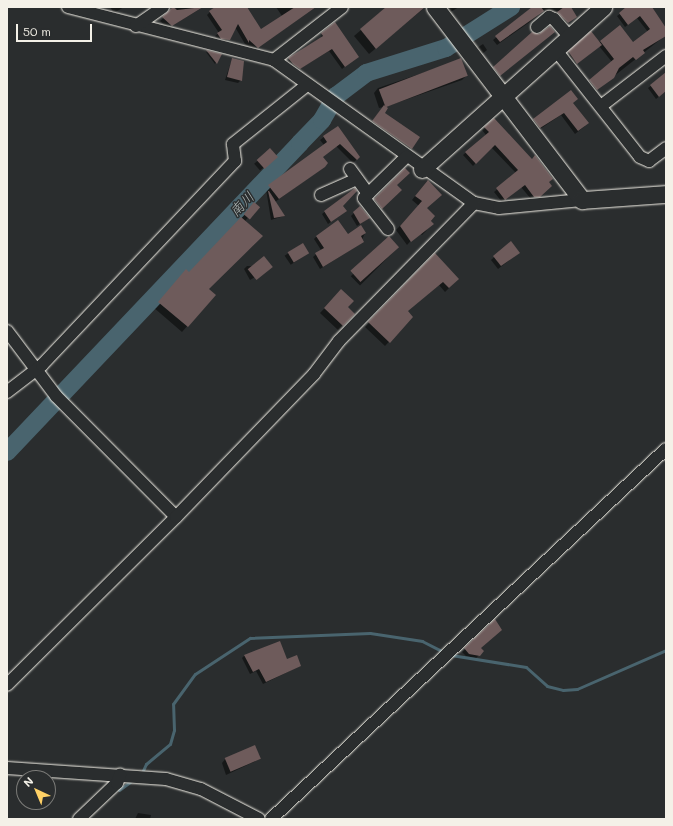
<!DOCTYPE html>
<meta charset="utf-8">
<style>
body{margin:0}
#map{position:relative;width:673px;height:826px;overflow:hidden;background:#2a2d2e;font-family:Mali,"Klee One",sans-serif}
div>[style]{position:absolute}
.shadow>*{inset:0;background:#0007;transform-origin:0 0}
.stream>*{height:3px;margin:-1.5px;padding:0 1.5px;transform-origin:1.5px;border-radius:1.5px;background:#49646e}
.river>*{height:18px;margin:-9px;padding:0 9px;transform-origin:9px;border-radius:9px;background:#49646e}
.building>*{inset:0;background:#6e5b5b;transform-origin:0 0}
.roads{filter:drop-shadow(0 0 1px #f4f1e8) drop-shadow(0 0 1px #f4f1e8)}
.street>*{height:12px;margin:-6px;padding:0 6px;transform-origin:6px;border-radius:6px;background:#2a2d2e}
.secondary>*{height:17px;margin:-8.5px;padding:0 8.5px;transform-origin:8.5px;border-radius:8.5px;background:#2a2d2e}
span{translate:-50% -50%;white-space:nowrap;text-align:center;line-height:1.15;-webkit-text-stroke:3px #2a2d2e;paint-order:stroke}
.water-label{font-size:14px;color:#b0b9b7;font-style:italic}
.frame{position:absolute;inset:0;border:8px solid #f4f1e8;pointer-events:none}
.north{position:absolute;left:16px;top:770px;width:40px;height:40px;box-sizing:border-box;background:#2a2d2e;border:1px solid #7b7b78;border-radius:50%;rotate:316deg;font-size:11px;font-weight:700;line-height:16px;text-align:center;color:#f4f1e8}
.north::after{content:'';display:block;margin:auto;width:14px;height:18px;background:#ffd166;clip-path:polygon(50% 0,100% 100%,50% 72%,0 100%)}
.scale{position:absolute;left:16px;top:24px;width:76px;height:18px;box-sizing:border-box;border:2px solid #f4f1e8;border-top:0;padding-left:5px;font-size:12px;line-height:14px;white-space:nowrap;color:#f4f1e8;-webkit-text-stroke:3px #2a2d2e;paint-order:stroke}
</style>
<div id="map">
<div class="shadow">
<div style="clip-path:polygon(110px 7px,124px 7px,114px 13px)"></div>
<div style="clip-path:polygon(178px 7px,200px 9px,168px 28px,160px 21px)"></div>
<div style="clip-path:polygon(215px 7px,246px 7px,261px 30px,282px 16px,276px 7px,316px 7px,254px 50px,245px 44px,235px 27px,225px 43px,218px 41px,215px 36px,219px 33px,207px 15px)"></div>
<div style="clip-path:polygon(388px 7px,423px 9px,369px 54px,354px 36px)"></div>
<div style="clip-path:polygon(442px 7px,459px 7px,447px 14px)"></div>
<div style="clip-path:polygon(534px 7px,566px 7px,574px 18px,565px 26px,554px 15px,544px 12px,497px 45px,493px 40px)"></div>
<div style="clip-path:polygon(630px 7px,649px 7px,666px 29px,666px 35px,594px 92px,587px 83px,612px 62px,599px 46px,572px 67px,564px 57px,601px 41px,632px 43px,648px 32px,637px 18px,625px 27px,617px 16px)"></div>
<div style="clip-path:polygon(532px 33px,551px 34px,497px 78px,491px 70px)"></div>
<div style="clip-path:polygon(322px 34px,354px 59px,342px 69px,329px 51px,296px 71px,286px 62px,321px 39px)"></div>
<div style="clip-path:polygon(483px 44px,487px 50px,482px 54px,477px 48px)"></div>
<div style="clip-path:polygon(206px 52px,220px 55px,215px 64px)"></div>
<div style="clip-path:polygon(232px 59px,241px 80px,238px 83px,225px 80px)"></div>
<div style="clip-path:polygon(461px 60px,466px 76px,462px 80px,385px 107px,384px 114px,419px 137px,408px 151px,370px 124px,383px 107px,379px 108px,374px 93px,378px 88px)"></div>
<div style="clip-path:polygon(666px 75px,666px 91px,656px 99px,648px 88px)"></div>
<div style="clip-path:polygon(571px 91px,572px 103px,585px 126px,575px 134px,561px 115px,537px 131px,531px 122px)"></div>
<div style="clip-path:polygon(494px 119px,548px 182px,548px 189px,531px 199px,521px 187px,502px 202px,494px 192px,516px 173px,491px 147px,473px 166px,463px 155px,486px 135px,482px 130px)"></div>
<div style="clip-path:polygon(337px 127px,359px 157px,353px 163px,336px 146px,322px 157px,323px 167px,275px 202px,284px 216px,271px 220px,266px 189px,324px 145px,320px 140px)"></div>
<div style="left:270px;top:150px;width:9px;height:21px;rotate:49deg"></div>
<div style="clip-path:polygon(405px 170px,396px 185px,401px 190px,378px 211px,372px 202px)"></div>
<div style="clip-path:polygon(427px 181px,426px 208px,434px 216px,426px 231px,422px 235px,419px 232px,407px 245px,396px 230px,419px 206px,412px 200px)"></div>
<div style="clip-path:polygon(351px 191px,355px 192px,341px 206px,343px 213px,328px 224px,322px 214px)"></div>
<div style="clip-path:polygon(254px 203px,258px 207px,245px 221px,208px 289px,214px 295px,182px 332px,153px 307px)"></div>
<div style="clip-path:polygon(360px 207px,369px 218px,357px 226px,351px 216px)"></div>
<div style="clip-path:polygon(365px 233px,360px 244px,320px 269px,313px 257px,321px 250px,314px 239px,316px 237px)"></div>
<div style="left:389px;top:238px;width:13px;height:54px;rotate:45deg"></div>
<div style="clip-path:polygon(511px 242px,519px 253px,498px 269px,491px 260px)"></div>
<div style="left:302px;top:244px;width:11px;height:21px;rotate:56deg"></div>
<div style="clip-path:polygon(435px 255px,458px 279px,445px 292px,439px 285px,407px 311px,412px 317px,385px 346px,365px 327px)"></div>
<div style="clip-path:polygon(247px 266px,272px 267px,250px 280px,244px 269px)"></div>
<div style="clip-path:polygon(341px 291px,347px 307px,354px 314px,338px 330px,320px 313px)"></div>
<div style="clip-path:polygon(495px 621px,480px 648px,483px 651px,476px 658px,466px 656px,462px 652px)"></div>
<div style="clip-path:polygon(244px 656px,286px 660px,300px 666px,263px 684px,256px 671px,250px 674px,242px 658px)"></div>
<div style="clip-path:polygon(226px 758px,260px 759px,226px 775px,222px 763px)"></div>
<div style="clip-path:polygon(138px 813px,151px 815px,150px 819px,135px 819px)"></div>
</div>
<div class="stream">
<div style="left:451px;top:655px;width:76px;rotate:9.1deg"></div>
<div style="left:526px;top:667px;width:28px;rotate:42deg"></div>
<div style="left:547px;top:686px;width:16px;rotate:14deg"></div>
<div style="left:563px;top:690px;width:14px;rotate:-4deg"></div>
<div style="left:577px;top:689px;width:97px;rotate:-23.7deg"></div>
<div style="left:141px;top:775px;width:12px;rotate:-66deg"></div>
<div style="left:146px;top:764px;width:31px;rotate:-40deg"></div>
<div style="left:170px;top:744px;width:15px;rotate:-74deg"></div>
<div style="left:174px;top:730px;width:26px;rotate:-92deg"></div>
<div style="left:173px;top:704px;width:37px;rotate:-54deg"></div>
<div style="left:195px;top:674px;width:66px;rotate:-33.2deg"></div>
<div style="left:250px;top:638px;width:120px;rotate:-2.4deg"></div>
<div style="left:370px;top:633px;width:53px;rotate:8.7deg"></div>
<div style="left:422px;top:641px;width:25px;rotate:27deg"></div>
<div style="left:119px;top:790px;width:14px;rotate:-36deg"></div>
</div>
<div class="river">
<div style="left:7px;top:452px;width:426px;rotate:-46.5deg"></div>
<div style="left:300px;top:143px;width:32px;rotate:-46deg"></div>
<div style="left:322px;top:120px;width:28px;rotate:-60deg"></div>
<div style="left:336px;top:96px;width:38px;rotate:-37deg"></div>
<div style="left:366px;top:73px;width:84px;rotate:-17.4deg"></div>
<div style="left:446px;top:48px;width:77px;rotate:-32.2deg"></div>
</div>
<div class="building">
<div style="clip-path:polygon(173px 7px,177px 10px,203px 7px,172px 26px,162px 17px)"></div>
<div style="clip-path:polygon(215px 7px,247px 7px,261px 29px,295px 7px,316px 7px,258px 48px,249px 40px,249px 43px,238px 24px,230px 40px,221px 39px,217px 33px,222px 30px,209px 11px)"></div>
<div style="clip-path:polygon(386px 7px,425px 7px,376px 49px,360px 29px)"></div>
<div style="clip-path:polygon(532px 7px,541px 7px,544px 11px,500px 42px,495px 36px)"></div>
<div style="clip-path:polygon(564px 7px,571px 7px,577px 17px,568px 23px,557px 12px)"></div>
<div style="clip-path:polygon(626px 7px,652px 7px,666px 28px,666px 36px,643px 50px,645px 53px,636px 60px,633px 57px,619px 68px,614px 78px,597px 90px,589px 80px,614px 59px,600px 41px,620px 25px,633px 42px,650px 29px,640px 16px,628px 25px,619px 13px)"></div>
<div style="clip-path:polygon(335px 22px,359px 57px,345px 67px,332px 49px,300px 69px,293px 64px,288px 58px,323px 36px,321px 33px)"></div>
<div style="clip-path:polygon(550px 26px,555px 32px,500px 76px,493px 67px,532px 32px,539px 34px)"></div>
<div style="clip-path:polygon(591px 31px,602px 45px,577px 64px,568px 51px)"></div>
<div style="clip-path:polygon(206px 50px,222px 54px,217px 64px)"></div>
<div style="clip-path:polygon(232px 58px,244px 61px,242px 81px,227px 77px)"></div>
<div style="left:461px;top:58px;width:19px;height:88px;rotate:69deg"></div>
<div style="clip-path:polygon(666px 72px,666px 91px,659px 97px,650px 85px)"></div>
<div style="clip-path:polygon(571px 90px,578px 99px,573px 103px,589px 123px,578px 131px,564px 113px,540px 128px,533px 119px)"></div>
<div style="clip-path:polygon(384px 105px,388px 108px,385px 113px,420px 137px,412px 149px,372px 121px)"></div>
<div style="clip-path:polygon(494px 118px,532px 159px,535px 155px,553px 179px,549px 182px,552px 186px,540px 197px,534px 197px,525px 185px,505px 200px,496px 188px,518px 170px,495px 145px,476px 164px,465px 152px,489px 132px,484px 127px)"></div>
<div style="clip-path:polygon(338px 126px,360px 157px,357px 160px,340px 144px,323px 157px,328px 163px,325px 167px,279px 199px,268px 185px,327px 142px,323px 136px)"></div>
<div style="left:270px;top:148px;width:12px;height:18px;rotate:48deg"></div>
<div style="clip-path:polygon(405px 168px,410px 173px,397px 185px,402px 190px,382px 209px,374px 199px)"></div>
<div style="clip-path:polygon(428px 180px,442px 195px,427px 208px,435px 216px,431px 221px,434px 224px,411px 242px,400px 226px,422px 201px,415px 196px)"></div>
<div style="clip-path:polygon(355px 188px,357px 191px,343px 206px,347px 211px,331px 222px,324px 211px)"></div>
<div style="clip-path:polygon(268px 191px,269px 191px,285px 216px,274px 218px)"></div>
<div style="left:254px;top:202px;width:8px;height:16px;rotate:40deg"></div>
<div style="clip-path:polygon(360px 206px,370px 218px,360px 224px,353px 212px)"></div>
<div style="clip-path:polygon(241px 217px,263px 236px,209px 289px,216px 295px,188px 327px,158px 302px,186px 269px,189px 272px)"></div>
<div style="clip-path:polygon(338px 220px,348px 234px,361px 225px,366px 233px,361px 236px,364px 242px,323px 267px,315px 253px,324px 248px,316px 236px)"></div>
<div style="left:389px;top:236px;width:15px;height:52px;rotate:48deg"></div>
<div style="clip-path:polygon(511px 241px,520px 253px,501px 266px,493px 256px)"></div>
<div style="left:303px;top:243px;width:12px;height:18px;rotate:59deg"></div>
<div style="clip-path:polygon(435px 253px,459px 279px,449px 288px,443px 282px,408px 311px,413px 317px,390px 343px,368px 322px)"></div>
<div style="left:264px;top:256px;width:14px;height:21px;rotate:51deg"></div>
<div style="clip-path:polygon(341px 289px,354px 301px,348px 307px,355px 314px,343px 326px,324px 308px)"></div>
<div style="clip-path:polygon(495px 619px,502px 630px,481px 648px,484px 651px,480px 656px,469px 654px,464px 648px)"></div>
<div style="clip-path:polygon(280px 641px,287px 659px,297px 655px,301px 666px,266px 682px,259px 669px,253px 672px,244px 655px)"></div>
<div style="left:255px;top:745px;width:15px;height:33px;rotate:67deg"></div>
</div>
<div class="roads">
<div class="street">
<div style="left:68px;top:7px;width:213px;rotate:14.4deg"></div>
<div style="left:274px;top:60px;width:246px;rotate:35.6deg"></div>
<div style="left:474px;top:203px;width:25px;rotate:11deg"></div>
<div style="left:499px;top:208px;width:83px;rotate:-5.5deg"></div>
<div style="left:136px;top:26px;width:33px;rotate:-35deg"></div>
<div style="left:537px;top:27px;width:16px;rotate:-40deg"></div>
<div style="left:549px;top:17px;width:5px;rotate:22deg"></div>
<div style="left:554px;top:19px;width:23px;rotate:49deg"></div>
<div style="left:555px;top:49px;width:137px;rotate:51.8deg"></div>
<div style="left:640px;top:157px;width:10px;rotate:24deg"></div>
<div style="left:649px;top:161px;width:21px;rotate:-37deg"></div>
<div style="left:274px;top:60px;width:86px;rotate:-37.9deg"></div>
<div style="left:601px;top:106px;width:82px;rotate:-37.6deg"></div>
<div style="left:350px;top:169px;width:31px;rotate:54deg"></div>
<div style="left:321px;top:195px;width:39px;rotate:-24deg"></div>
<div style="left:388px;top:229px;width:39px;rotate:-128deg"></div>
<div style="left:364px;top:198px;width:59px;rotate:-44.3deg"></div>
<div style="left:7px;top:331px;width:81px;rotate:53deg"></div>
<div style="left:56px;top:396px;width:170px;rotate:45.2deg"></div>
<div style="left:176px;top:517px;width:238px;rotate:135.2deg"></div>
<div style="left:7px;top:392px;width:44px;rotate:-37.6deg"></div>
<div style="left:42px;top:365px;width:281px;rotate:-46.6deg"></div>
<div style="left:235px;top:161px;width:17px;rotate:-97deg"></div>
<div style="left:233px;top:144px;width:95px;rotate:-38.6deg"></div>
<div style="left:176px;top:517px;width:199px;rotate:-46deg"></div>
<div style="left:314px;top:374px;width:41px;rotate:-52.9deg"></div>
<div style="left:339px;top:341px;width:193px;rotate:-45.6deg"></div>
<div style="left:7px;top:768px;width:159px;rotate:4deg"></div>
<div style="left:166px;top:779px;width:36px;rotate:16deg"></div>
<div style="left:201px;top:789px;width:65px;rotate:27.3deg"></div>
<div style="left:79px;top:819px;width:52px;rotate:-43.5deg"></div>
<div style="left:117px;top:783px;width:9px;rotate:-69deg"></div>
<div style="left:271px;top:819px;width:541px;rotate:-43.13deg"></div>
</div>
<div class="secondary">
<div style="left:435px;top:7px;width:243px;rotate:52.7deg"></div>
<div style="left:582px;top:200px;width:84px;rotate:-4.1deg"></div>
<div style="left:422px;top:169px;width:243px;rotate:-41.8deg"></div>
</div>
</div>
<div class="water-label">
<span style="left:242px;top:204px;rotate:-46deg">南川</span>
</div>
<div class="frame"></div>
<div class="north">N</div>
<div class="scale">50 m</div>
</div>
